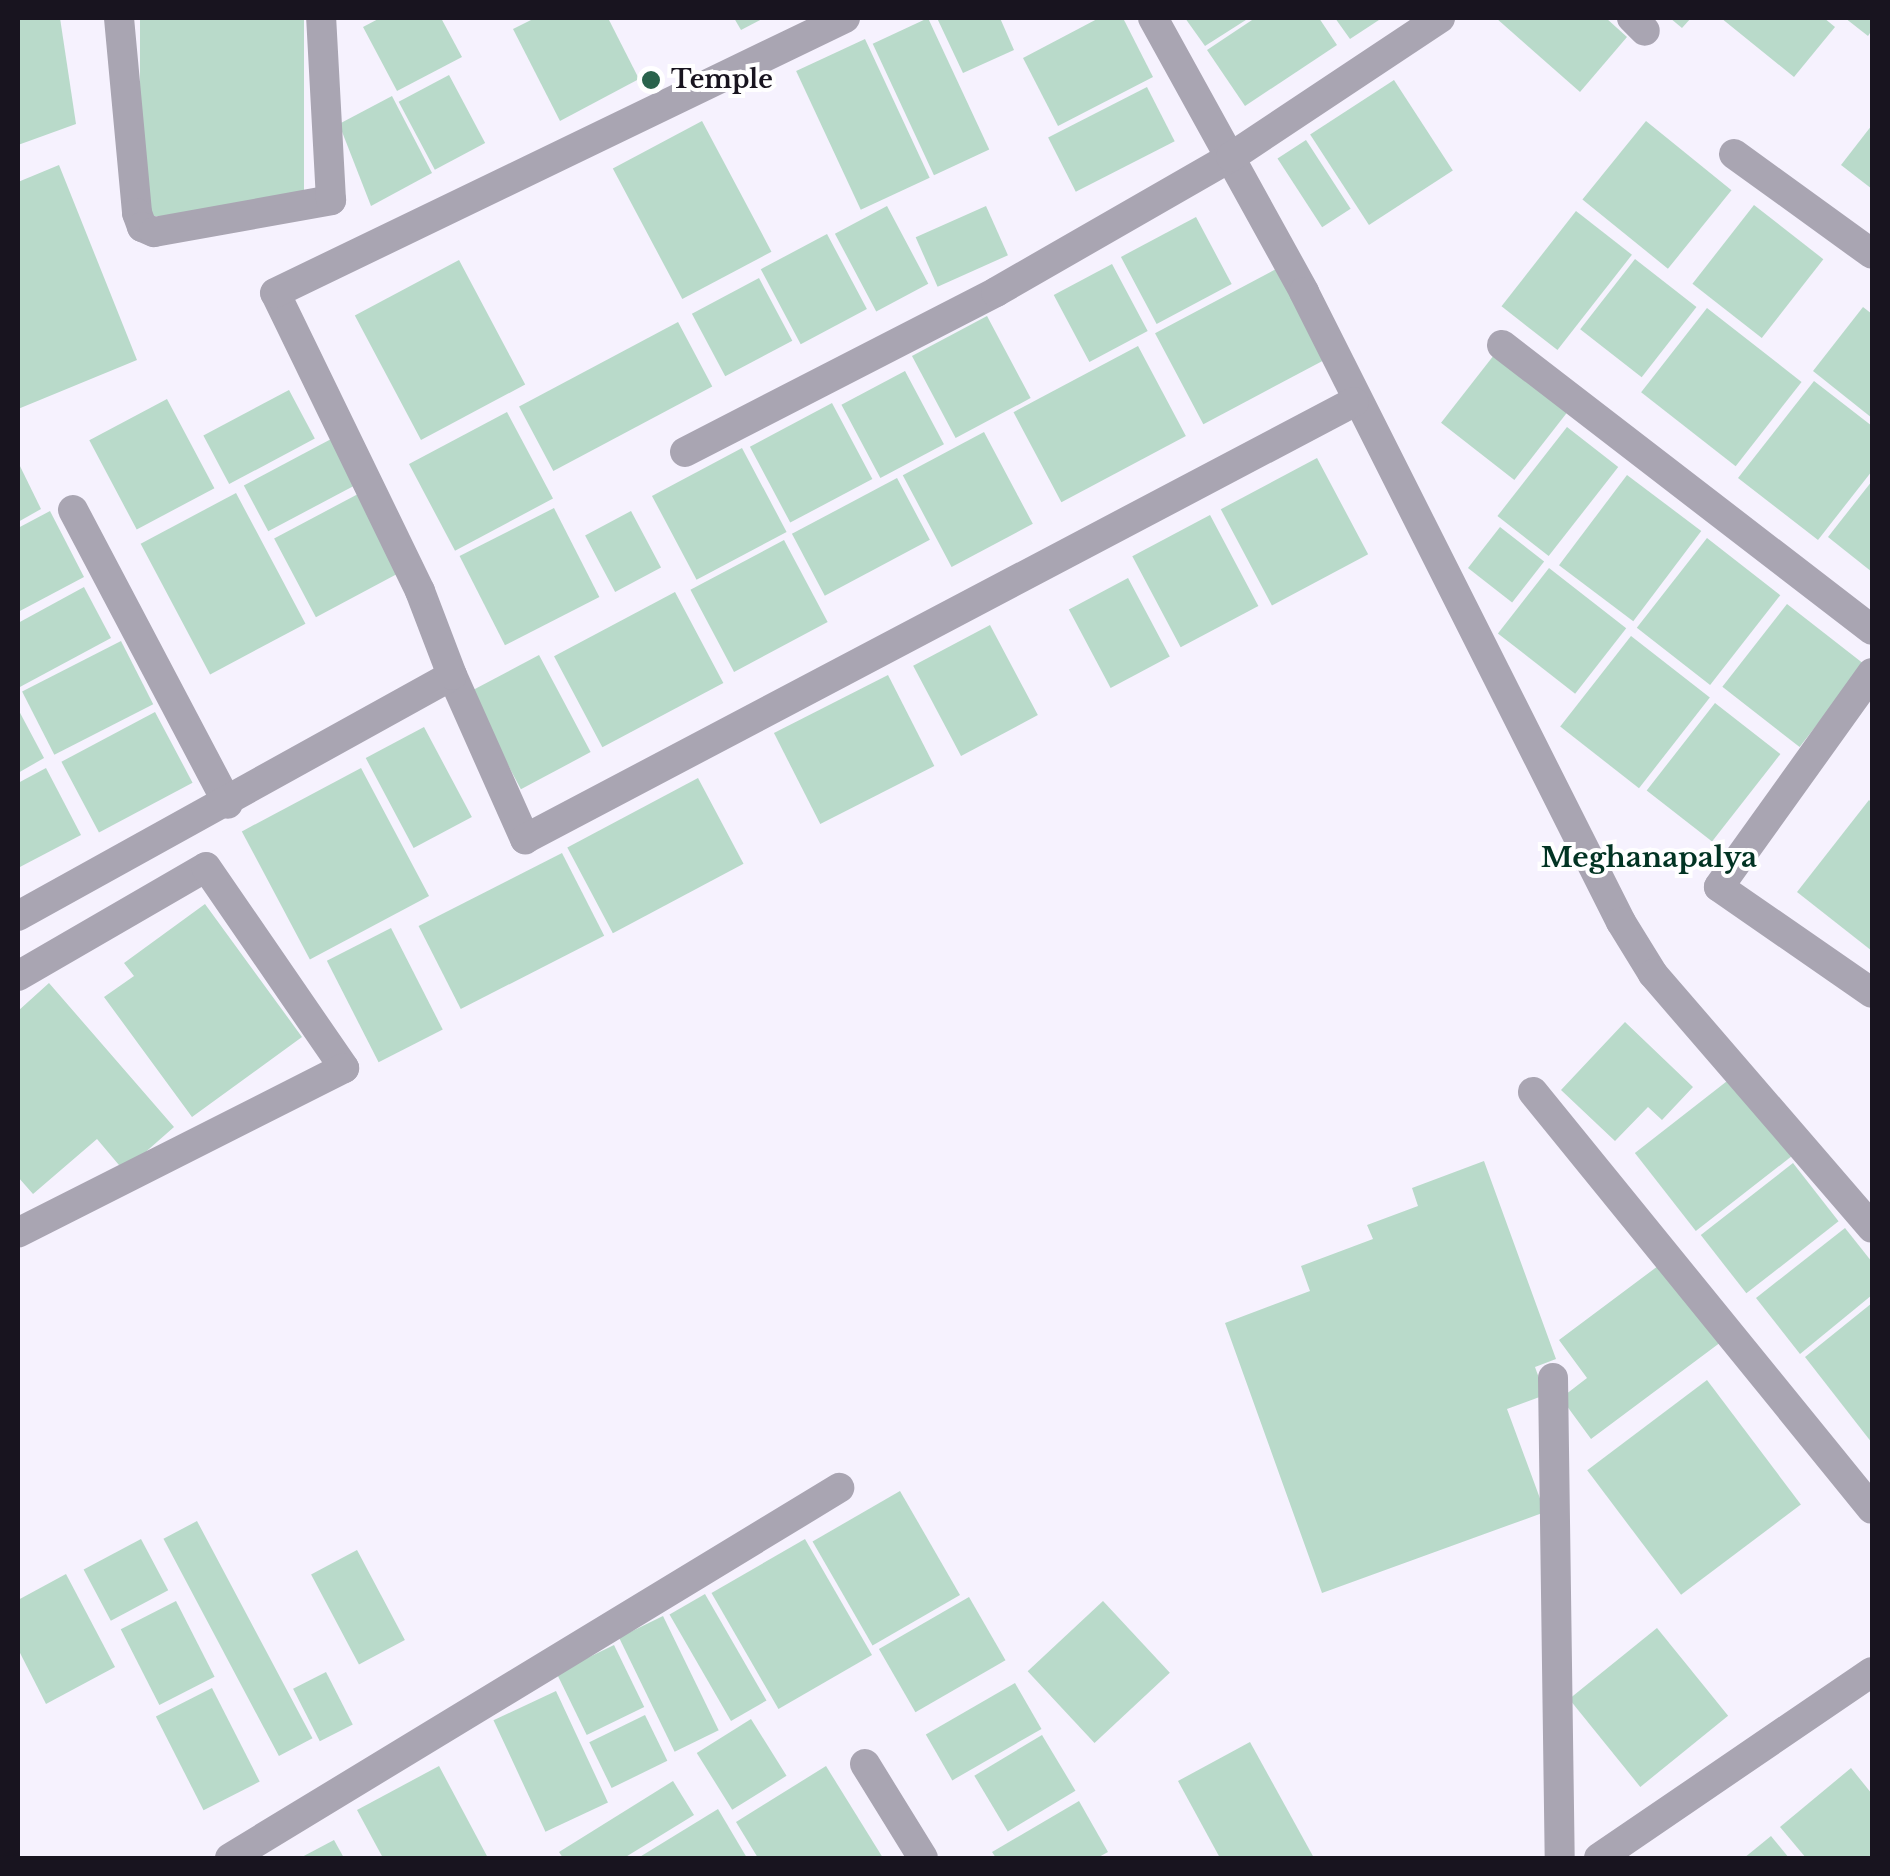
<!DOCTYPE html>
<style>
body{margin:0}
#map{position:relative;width:1890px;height:1876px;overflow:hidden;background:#f6f2fe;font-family:"Libre Baskerville",serif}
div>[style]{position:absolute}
.building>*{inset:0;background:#b9daca;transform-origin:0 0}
.minor>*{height:30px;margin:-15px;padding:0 15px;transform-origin:15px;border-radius:15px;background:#a9a5b2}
.dots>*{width:28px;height:28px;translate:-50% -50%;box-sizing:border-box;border:5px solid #fff;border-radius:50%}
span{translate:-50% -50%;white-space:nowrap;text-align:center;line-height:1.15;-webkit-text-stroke:8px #fff;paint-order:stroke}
.poi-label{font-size:25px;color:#18141f;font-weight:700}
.left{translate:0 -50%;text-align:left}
.neighbourhood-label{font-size:28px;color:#023423;font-weight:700}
.frame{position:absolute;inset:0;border:20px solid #18141f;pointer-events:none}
</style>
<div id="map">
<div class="building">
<div style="clip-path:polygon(18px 18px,60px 18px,76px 124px,18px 145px)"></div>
<div style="left:140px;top:18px;width:164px;height:198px"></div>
<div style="clip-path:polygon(380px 18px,441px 18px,462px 57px,397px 91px,363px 27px)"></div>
<div style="clip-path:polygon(535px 18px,608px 18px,639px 79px,560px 121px,513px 29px)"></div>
<div style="clip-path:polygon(734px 18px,764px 18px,741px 30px)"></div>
<div style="left:928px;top:18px;width:145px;height:61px;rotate:65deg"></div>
<div style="clip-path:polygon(937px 18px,1000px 18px,1014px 50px,963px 73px)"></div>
<div style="clip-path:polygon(1099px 18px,1123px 18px,1153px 77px,1058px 126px,1023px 58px)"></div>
<div style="clip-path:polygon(1185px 18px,1249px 18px,1205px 46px)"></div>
<div style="clip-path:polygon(1255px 18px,1319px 18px,1337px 45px,1245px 106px,1207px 50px)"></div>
<div style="clip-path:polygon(1335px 18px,1382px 18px,1350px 39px)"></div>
<div style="clip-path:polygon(1496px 18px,1606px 18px,1627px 37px,1580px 92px)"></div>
<div style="clip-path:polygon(1670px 18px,1691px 18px,1682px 28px)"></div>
<div style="clip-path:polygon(1721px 18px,1824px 18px,1835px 27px,1794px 77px)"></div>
<div style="clip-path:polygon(1845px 18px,1872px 18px,1872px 30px,1868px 36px)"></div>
<div style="left:865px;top:39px;width:153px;height:76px;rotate:65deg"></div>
<div style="left:449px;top:75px;width:77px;height:57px;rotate:62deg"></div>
<div style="left:1394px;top:80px;width:108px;height:100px;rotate:57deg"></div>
<div style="left:1147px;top:87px;width:61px;height:111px;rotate:63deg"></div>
<div style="clip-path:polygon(392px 96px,432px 173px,371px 206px,339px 124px)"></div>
<div style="left:702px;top:121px;width:148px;height:101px;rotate:62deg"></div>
<div style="left:1646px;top:121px;width:110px;height:101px;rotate:39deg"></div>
<div style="clip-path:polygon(1872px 125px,1872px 189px,1841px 165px)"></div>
<div style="left:1306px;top:140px;width:82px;height:34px;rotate:57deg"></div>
<div style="clip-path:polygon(59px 165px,137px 360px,18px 409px,18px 182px)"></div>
<div style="left:1754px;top:205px;width:88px;height:100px;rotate:38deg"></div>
<div style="left:887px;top:206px;width:88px;height:59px;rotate:62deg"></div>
<div style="left:986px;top:206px;width:54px;height:77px;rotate:66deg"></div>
<div style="left:1576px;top:211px;width:71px;height:121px;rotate:38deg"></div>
<div style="left:1196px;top:217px;width:76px;height:85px;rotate:62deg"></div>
<div style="left:827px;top:234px;width:85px;height:75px;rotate:62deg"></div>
<div style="left:1635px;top:259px;width:78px;height:89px;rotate:38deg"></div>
<div style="left:459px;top:260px;width:141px;height:118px;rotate:62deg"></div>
<div style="left:1112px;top:264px;width:76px;height:66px;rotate:62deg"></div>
<div style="left:1276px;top:269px;width:103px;height:137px;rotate:62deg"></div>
<div style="left:759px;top:278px;width:71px;height:76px;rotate:62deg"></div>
<div style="clip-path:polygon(1863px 307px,1872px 314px,1872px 418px,1813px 371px)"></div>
<div style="left:1707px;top:308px;width:120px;height:107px;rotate:38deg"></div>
<div style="left:987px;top:316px;width:93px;height:85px;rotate:62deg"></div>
<div style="left:678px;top:322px;width:73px;height:180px;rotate:62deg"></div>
<div style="left:1138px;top:346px;width:102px;height:141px;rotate:62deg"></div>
<div style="left:1494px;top:355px;width:93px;height:86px;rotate:38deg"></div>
<div style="left:905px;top:371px;width:83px;height:72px;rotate:62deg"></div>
<div style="clip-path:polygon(1814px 381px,1872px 426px,1872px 471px,1818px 540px,1738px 478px)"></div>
<div style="left:289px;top:390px;width:55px;height:97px;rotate:62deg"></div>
<div style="left:167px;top:399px;width:101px;height:88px;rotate:62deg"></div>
<div style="left:832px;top:403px;width:86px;height:93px;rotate:62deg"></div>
<div style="left:507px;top:412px;width:98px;height:111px;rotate:62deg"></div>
<div style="left:1567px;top:427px;width:65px;height:113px;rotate:38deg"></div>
<div style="left:984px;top:432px;width:104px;height:92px;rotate:62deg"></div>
<div style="left:333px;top:438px;width:52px;height:101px;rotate:62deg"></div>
<div style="left:742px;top:448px;width:95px;height:102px;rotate:62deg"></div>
<div style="left:1317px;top:458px;width:109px;height:109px;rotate:62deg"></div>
<div style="clip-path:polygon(18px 462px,41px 509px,18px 522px)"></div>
<div style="left:1627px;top:475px;width:93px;height:113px;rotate:37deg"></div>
<div style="left:897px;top:478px;width:70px;height:119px;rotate:62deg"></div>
<div style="clip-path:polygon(1872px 481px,1872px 572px,1828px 537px)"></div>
<div style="left:236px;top:493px;width:148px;height:108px;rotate:62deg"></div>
<div style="left:358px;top:494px;width:89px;height:95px;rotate:62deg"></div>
<div style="left:554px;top:508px;width:100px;height:106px;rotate:63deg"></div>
<div style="clip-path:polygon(50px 511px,84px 577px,18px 612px,18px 528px)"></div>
<div style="left:631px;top:511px;width:64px;height:52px;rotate:62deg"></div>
<div style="left:1210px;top:515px;width:103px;height:88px;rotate:62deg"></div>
<div style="left:1500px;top:527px;width:56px;height:52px;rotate:38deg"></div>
<div style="left:1707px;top:538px;width:93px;height:114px;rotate:38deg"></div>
<div style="left:784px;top:540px;width:93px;height:106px;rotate:62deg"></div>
<div style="left:1549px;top:568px;width:98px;height:83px;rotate:38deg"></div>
<div style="left:1128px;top:578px;width:89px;height:67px;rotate:62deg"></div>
<div style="clip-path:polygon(84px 587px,111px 638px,18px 688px,18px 623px)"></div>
<div style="left:675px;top:592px;width:103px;height:137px;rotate:62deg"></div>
<div style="left:1787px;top:604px;width:98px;height:105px;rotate:38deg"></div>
<div style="left:990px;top:625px;width:102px;height:87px;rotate:62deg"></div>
<div style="left:1631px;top:636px;width:100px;height:115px;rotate:38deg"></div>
<div style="left:121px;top:641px;width:71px;height:111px;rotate:63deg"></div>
<div style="left:539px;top:655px;width:110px;height:79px;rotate:62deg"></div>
<div style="left:888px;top:675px;width:102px;height:128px;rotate:63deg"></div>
<div style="left:1715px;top:703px;width:83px;height:111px;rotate:38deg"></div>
<div style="clip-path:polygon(18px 709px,44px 758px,18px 773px)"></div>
<div style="left:155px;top:712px;width:80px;height:106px;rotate:62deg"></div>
<div style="left:424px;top:727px;width:102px;height:66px;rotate:62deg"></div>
<div style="clip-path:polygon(46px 768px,81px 835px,18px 868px,18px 783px)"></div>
<div style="left:361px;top:768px;width:145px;height:135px;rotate:62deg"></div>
<div style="left:698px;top:778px;width:97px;height:148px;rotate:62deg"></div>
<div style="clip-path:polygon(1869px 800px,1872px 803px,1872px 951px,1797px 892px)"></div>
<div style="left:562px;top:853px;width:93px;height:161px;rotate:63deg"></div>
<div style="clip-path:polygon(205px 904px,302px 1037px,192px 1117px,104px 997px,134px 976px,124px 963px)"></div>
<div style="left:391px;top:928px;width:114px;height:72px;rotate:63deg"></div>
<div style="clip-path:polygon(49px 983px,174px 1127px,124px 1171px,97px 1139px,33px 1194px,18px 1177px,18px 1011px)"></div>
<div style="clip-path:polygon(1625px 1022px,1693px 1087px,1662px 1120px,1648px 1107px,1615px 1141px,1561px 1090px)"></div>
<div style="left:1731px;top:1078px;width:99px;height:122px;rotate:52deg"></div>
<div style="clip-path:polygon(1484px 1161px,1556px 1359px,1535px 1367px,1545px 1395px,1507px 1409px,1545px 1512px,1322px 1593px,1225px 1323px,1310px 1291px,1301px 1266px,1373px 1239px,1367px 1225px,1418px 1206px,1412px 1188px)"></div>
<div style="left:1793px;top:1163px;width:74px;height:117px;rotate:52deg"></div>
<div style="clip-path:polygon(1845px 1228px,1872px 1262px,1872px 1295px,1800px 1354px,1756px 1298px)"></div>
<div style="clip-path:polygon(1662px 1263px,1721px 1342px,1591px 1439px,1561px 1398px,1587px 1378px,1559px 1340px)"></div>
<div style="clip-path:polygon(1872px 1303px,1872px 1443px,1805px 1357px)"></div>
<div style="left:1707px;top:1380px;width:156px;height:150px;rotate:53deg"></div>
<div style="left:900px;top:1491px;width:120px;height:101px;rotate:60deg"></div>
<div style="left:197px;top:1521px;width:246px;height:38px;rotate:62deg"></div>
<div style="left:141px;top:1539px;width:58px;height:65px;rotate:62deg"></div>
<div style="left:805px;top:1539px;width:134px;height:108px;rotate:60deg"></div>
<div style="left:357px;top:1550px;width:102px;height:52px;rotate:62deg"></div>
<div style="clip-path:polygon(66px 1574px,115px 1667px,46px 1704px,18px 1649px,18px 1600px)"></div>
<div style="left:705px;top:1594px;width:123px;height:41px;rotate:60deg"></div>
<div style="left:969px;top:1597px;width:73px;height:104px;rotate:60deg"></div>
<div style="left:176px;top:1601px;width:85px;height:62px;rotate:63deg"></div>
<div style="left:1103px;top:1601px;width:98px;height:103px;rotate:47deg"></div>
<div style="left:663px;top:1616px;width:127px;height:49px;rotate:64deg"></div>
<div style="left:1657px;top:1628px;width:113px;height:113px;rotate:51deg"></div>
<div style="left:614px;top:1645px;width:69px;height:64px;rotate:64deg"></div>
<div style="left:326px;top:1672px;width:59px;height:37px;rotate:63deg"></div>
<div style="left:1015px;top:1683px;width:53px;height:103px;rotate:60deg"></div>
<div style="left:212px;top:1688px;width:105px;height:63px;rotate:63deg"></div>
<div style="left:556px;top:1691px;width:123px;height:69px;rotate:65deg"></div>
<div style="left:645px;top:1715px;width:51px;height:62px;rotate:64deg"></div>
<div style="left:751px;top:1719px;width:67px;height:64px;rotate:58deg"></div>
<div style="left:1042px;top:1735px;width:65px;height:79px;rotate:59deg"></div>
<div style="clip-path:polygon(1250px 1742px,1314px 1858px,1220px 1858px,1178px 1781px)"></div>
<div style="clip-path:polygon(439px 1766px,488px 1858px,383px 1858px,357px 1810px)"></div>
<div style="clip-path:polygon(826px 1766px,883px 1858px,758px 1858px,736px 1822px)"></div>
<div style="clip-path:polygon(1851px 1768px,1872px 1794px,1872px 1858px,1806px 1858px,1780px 1827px)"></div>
<div style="clip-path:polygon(673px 1781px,694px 1815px,624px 1858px,563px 1858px,559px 1852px)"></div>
<div style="clip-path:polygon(1079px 1801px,1108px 1852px,1097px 1858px,996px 1858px,992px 1852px)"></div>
<div style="clip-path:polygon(718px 1809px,747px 1858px,638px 1858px)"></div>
<div style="clip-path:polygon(1771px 1836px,1789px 1858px,1744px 1858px)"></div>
<div style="clip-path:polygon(334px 1840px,344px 1858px,300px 1858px)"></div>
</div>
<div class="minor">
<div style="left:119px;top:18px;width:196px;rotate:84.7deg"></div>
<div style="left:137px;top:213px;width:15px;rotate:70deg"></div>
<div style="left:142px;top:227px;width:13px;rotate:23deg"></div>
<div style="left:154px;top:232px;width:180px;rotate:-10.2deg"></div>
<div style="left:331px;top:200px;width:182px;rotate:-93.1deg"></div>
<div style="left:1153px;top:18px;width:313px;rotate:61.1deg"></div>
<div style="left:1304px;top:292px;width:705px;rotate:63.29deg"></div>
<div style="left:1621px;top:922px;width:61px;rotate:58.4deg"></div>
<div style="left:1653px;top:974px;width:335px;rotate:49.2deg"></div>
<div style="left:1632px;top:18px;width:18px;rotate:45deg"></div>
<div style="left:1734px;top:154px;width:170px;rotate:35.9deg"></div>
<div style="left:1502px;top:345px;width:467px;rotate:37.6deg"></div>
<div style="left:685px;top:452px;width:350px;rotate:-27.2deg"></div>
<div style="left:996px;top:292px;width:271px;rotate:-29.9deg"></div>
<div style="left:1231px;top:157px;width:251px;rotate:-33.6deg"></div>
<div style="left:73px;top:510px;width:332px;rotate:62.2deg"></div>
<div style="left:1872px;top:673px;width:263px;rotate:125.6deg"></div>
<div style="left:1719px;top:887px;width:186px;rotate:34.7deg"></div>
<div style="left:452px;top:675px;width:180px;rotate:66deg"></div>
<div style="left:525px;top:839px;width:937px;rotate:-27.8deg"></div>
<div style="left:18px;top:916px;width:496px;rotate:-29deg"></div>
<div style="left:452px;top:675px;width:90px;rotate:-110.9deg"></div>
<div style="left:420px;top:591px;width:331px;rotate:-115.9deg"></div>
<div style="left:275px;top:293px;width:633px;rotate:-25.76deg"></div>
<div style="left:18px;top:976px;width:217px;rotate:-30.1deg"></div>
<div style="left:206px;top:867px;width:244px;rotate:55.5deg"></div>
<div style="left:344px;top:1068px;width:365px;rotate:153.2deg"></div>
<div style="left:1533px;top:1092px;width:537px;rotate:50.89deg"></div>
<div style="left:1553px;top:1378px;width:480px;rotate:89.2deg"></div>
<div style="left:865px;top:1764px;width:110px;rotate:58.3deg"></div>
<div style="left:230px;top:1858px;width:713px;rotate:-31.28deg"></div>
<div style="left:1599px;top:1858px;width:330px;rotate:-34.3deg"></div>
</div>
<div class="dots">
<div style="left:651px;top:80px;background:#2a634c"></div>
</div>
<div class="poi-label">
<span class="left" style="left:671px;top:80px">Temple</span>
</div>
<div class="neighbourhood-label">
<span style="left:1649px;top:858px">Meghanapalya</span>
</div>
<div class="frame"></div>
</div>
